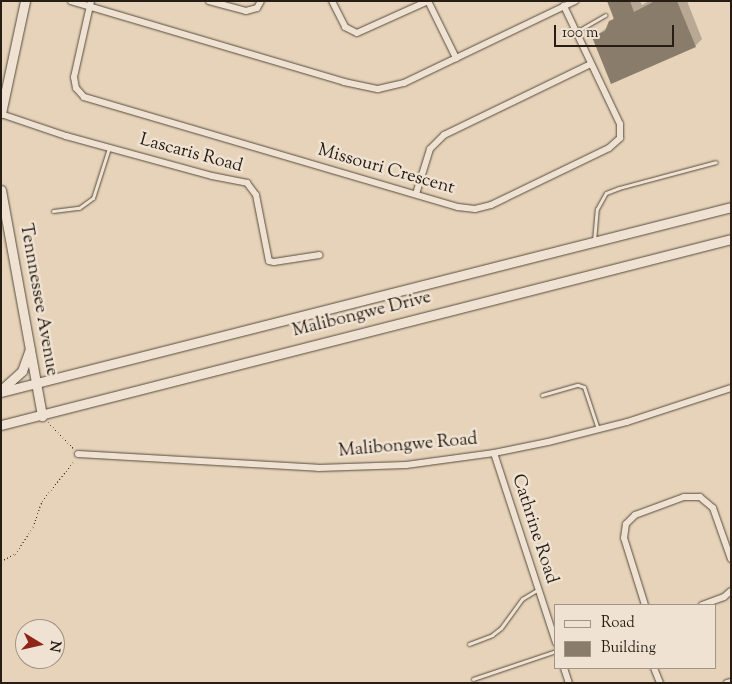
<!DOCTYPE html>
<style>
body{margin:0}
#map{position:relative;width:732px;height:684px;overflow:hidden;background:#e6d3b9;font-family:"Sorts Mill Goudy",serif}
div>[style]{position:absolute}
.shadow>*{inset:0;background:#0003}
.building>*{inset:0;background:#8a7c6a}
.path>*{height:1px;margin-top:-0.5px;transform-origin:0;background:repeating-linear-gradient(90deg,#261e14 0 1px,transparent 0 3.5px)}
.roads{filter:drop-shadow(0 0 1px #564b3d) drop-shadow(0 0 1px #564b3d)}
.lane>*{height:3px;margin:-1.5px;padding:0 1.5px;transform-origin:1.5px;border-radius:1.5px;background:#efe2d2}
.street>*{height:6px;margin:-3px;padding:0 3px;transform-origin:3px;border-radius:3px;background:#efe2d2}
.secondary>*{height:9px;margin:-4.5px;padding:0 4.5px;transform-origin:4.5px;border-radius:4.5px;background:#efe2d2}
span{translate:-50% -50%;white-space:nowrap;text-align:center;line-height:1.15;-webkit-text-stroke:5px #efe2d2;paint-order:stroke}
.street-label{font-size:18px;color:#261e14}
.frame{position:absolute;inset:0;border:2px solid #261e14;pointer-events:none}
.legend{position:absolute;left:554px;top:604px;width:162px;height:65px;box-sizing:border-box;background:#efe2d2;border:1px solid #9f9486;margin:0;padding:6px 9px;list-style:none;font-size:15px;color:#261e14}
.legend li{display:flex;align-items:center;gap:10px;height:25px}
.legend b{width:25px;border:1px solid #9f9486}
.north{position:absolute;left:15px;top:619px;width:50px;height:50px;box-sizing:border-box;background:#efe2d2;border:1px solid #9f9486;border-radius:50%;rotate:99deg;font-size:14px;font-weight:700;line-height:20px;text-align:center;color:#261e14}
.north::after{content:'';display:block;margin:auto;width:18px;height:22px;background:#8f2418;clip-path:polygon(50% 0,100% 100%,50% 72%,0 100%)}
.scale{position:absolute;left:554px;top:25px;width:120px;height:22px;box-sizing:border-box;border:2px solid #261e14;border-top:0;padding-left:6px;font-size:15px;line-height:18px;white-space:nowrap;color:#261e14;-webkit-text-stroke:4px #efe2d2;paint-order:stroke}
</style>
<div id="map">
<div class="shadow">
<div style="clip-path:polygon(609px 1px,640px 1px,642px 5px,649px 1px,687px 1px,702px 39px,695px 46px,593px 38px,608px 27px,614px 17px)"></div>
</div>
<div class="building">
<div style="clip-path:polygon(607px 1px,630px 1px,634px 12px,655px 1px,677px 1px,696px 47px,611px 84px,592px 37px,605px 31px,609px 21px,614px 19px)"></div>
</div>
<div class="path">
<div style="left:48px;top:422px;width:36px;rotate:46deg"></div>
<div style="left:1px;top:561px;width:16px;rotate:-27deg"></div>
<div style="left:15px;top:554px;width:32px;rotate:-56deg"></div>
<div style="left:33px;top:527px;width:28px;rotate:-71deg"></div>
<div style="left:42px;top:501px;width:51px;rotate:-51.3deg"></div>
</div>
<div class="roads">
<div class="lane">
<div style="left:576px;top:32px;width:34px;rotate:-30deg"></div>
<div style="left:53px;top:211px;width:26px;rotate:-7deg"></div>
<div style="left:79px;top:208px;width:17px;rotate:-36deg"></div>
<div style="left:93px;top:198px;width:52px;rotate:-72.3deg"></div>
<div style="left:594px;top:241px;width:32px;rotate:-85deg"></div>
<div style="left:597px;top:209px;width:18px;rotate:-61deg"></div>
<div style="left:606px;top:193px;width:14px;rotate:-21deg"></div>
<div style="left:619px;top:188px;width:100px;rotate:-15deg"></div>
<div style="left:542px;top:395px;width:37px;rotate:-16deg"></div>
<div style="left:578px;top:385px;width:6px;rotate:18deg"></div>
<div style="left:584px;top:387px;width:44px;rotate:71.6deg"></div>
<div style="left:469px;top:644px;width:25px;rotate:-21deg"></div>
<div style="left:492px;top:635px;width:11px;rotate:-38deg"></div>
<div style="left:501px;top:628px;width:36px;rotate:-54deg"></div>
<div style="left:522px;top:599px;width:17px;rotate:-31deg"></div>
<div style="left:473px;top:679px;width:88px;rotate:-18.6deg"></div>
</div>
<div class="street">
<div style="left:71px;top:1px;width:285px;rotate:16.5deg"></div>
<div style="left:344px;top:82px;width:35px;rotate:12deg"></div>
<div style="left:378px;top:89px;width:27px;rotate:-13deg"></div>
<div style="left:404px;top:83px;width:190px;rotate:-25.6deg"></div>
<div style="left:91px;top:1px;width:78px;rotate:102.6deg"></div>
<div style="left:74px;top:77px;width:11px;rotate:80deg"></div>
<div style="left:76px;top:88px;width:12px;rotate:48deg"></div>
<div style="left:84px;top:97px;width:390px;rotate:16.4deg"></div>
<div style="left:458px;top:207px;width:17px;rotate:7deg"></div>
<div style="left:475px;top:209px;width:16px;rotate:-14deg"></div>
<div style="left:491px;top:205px;width:131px;rotate:-25.8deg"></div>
<div style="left:609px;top:148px;width:15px;rotate:-42deg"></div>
<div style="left:620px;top:138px;width:14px;rotate:-90deg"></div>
<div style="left:620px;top:124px;width:131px;rotate:-115.4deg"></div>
<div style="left:209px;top:1px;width:38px;rotate:15deg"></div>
<div style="left:246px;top:11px;width:11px;rotate:-15deg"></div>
<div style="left:257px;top:8px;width:8px;rotate:-60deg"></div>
<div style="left:332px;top:1px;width:29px;rotate:63deg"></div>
<div style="left:345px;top:27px;width:13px;rotate:27deg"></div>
<div style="left:357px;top:33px;width:78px;rotate:-24.3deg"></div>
<div style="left:428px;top:1px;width:64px;rotate:63.8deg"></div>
<div style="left:1px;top:114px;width:69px;rotate:18.7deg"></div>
<div style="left:66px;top:136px;width:151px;rotate:15.3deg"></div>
<div style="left:212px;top:176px;width:36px;rotate:11deg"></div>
<div style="left:247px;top:183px;width:15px;rotate:53deg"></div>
<div style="left:256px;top:195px;width:67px;rotate:78.9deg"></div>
<div style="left:269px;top:261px;width:5px;rotate:11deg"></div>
<div style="left:274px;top:262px;width:46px;rotate:-8.8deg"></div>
<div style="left:416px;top:194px;width:47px;rotate:-72.7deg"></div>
<div style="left:430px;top:149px;width:20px;rotate:-45deg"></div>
<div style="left:444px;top:135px;width:163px;rotate:-25.8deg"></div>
<div style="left:494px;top:453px;width:200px;rotate:71.9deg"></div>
<div style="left:78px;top:454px;width:240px;rotate:3.3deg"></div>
<div style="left:318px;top:468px;width:88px;rotate:-2deg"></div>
<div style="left:406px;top:465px;width:89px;rotate:-7.8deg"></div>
<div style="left:494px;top:453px;width:55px;rotate:-11.5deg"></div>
<div style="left:548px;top:442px;width:81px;rotate:-14.2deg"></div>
<div style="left:627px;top:422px;width:109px;rotate:-18.1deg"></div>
<div style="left:645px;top:605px;width:70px;rotate:-107.4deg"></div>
<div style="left:624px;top:538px;width:14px;rotate:-82deg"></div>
<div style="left:626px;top:524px;width:13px;rotate:-45deg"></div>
<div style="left:635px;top:515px;width:52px;rotate:-20.2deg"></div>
<div style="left:684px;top:497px;width:16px"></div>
<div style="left:700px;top:497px;width:17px;rotate:40deg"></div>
<div style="left:713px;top:508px;width:54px;rotate:70.6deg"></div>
<div style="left:702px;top:605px;width:23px;rotate:-20deg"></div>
<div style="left:724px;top:597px;width:9px;rotate:-41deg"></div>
<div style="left:564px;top:668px;width:16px;rotate:72deg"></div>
<div style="left:654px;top:668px;width:16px;rotate:68deg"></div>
<div style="left:727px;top:683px;width:4px;rotate:-14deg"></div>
</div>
<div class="secondary">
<div style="left:1px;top:113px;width:115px;rotate:-77.9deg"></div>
<div style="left:1px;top:190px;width:230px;rotate:79.7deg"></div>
<div style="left:1px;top:390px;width:28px;rotate:-42deg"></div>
<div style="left:22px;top:371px;width:23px;rotate:-70deg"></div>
<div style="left:1px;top:392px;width:753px;rotate:-14.22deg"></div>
<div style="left:1px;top:425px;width:753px;rotate:-14.29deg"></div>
</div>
</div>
<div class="street-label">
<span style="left:191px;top:154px;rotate:15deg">Lascaris Road</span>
<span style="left:386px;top:170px;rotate:16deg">Missouri Crescent</span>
<span style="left:38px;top:300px;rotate:80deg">Tennnessee Avenue</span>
<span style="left:362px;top:315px;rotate:-14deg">Malibongwe Drive</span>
<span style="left:408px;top:446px;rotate:-5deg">Malibongwe Road</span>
<span style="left:534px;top:529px;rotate:72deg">Cathrine Road</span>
</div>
<div class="frame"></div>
<ul class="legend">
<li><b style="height:6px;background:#efe2d2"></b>Road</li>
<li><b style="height:14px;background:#8a7c6a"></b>Building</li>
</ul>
<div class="north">N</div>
<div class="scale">100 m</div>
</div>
